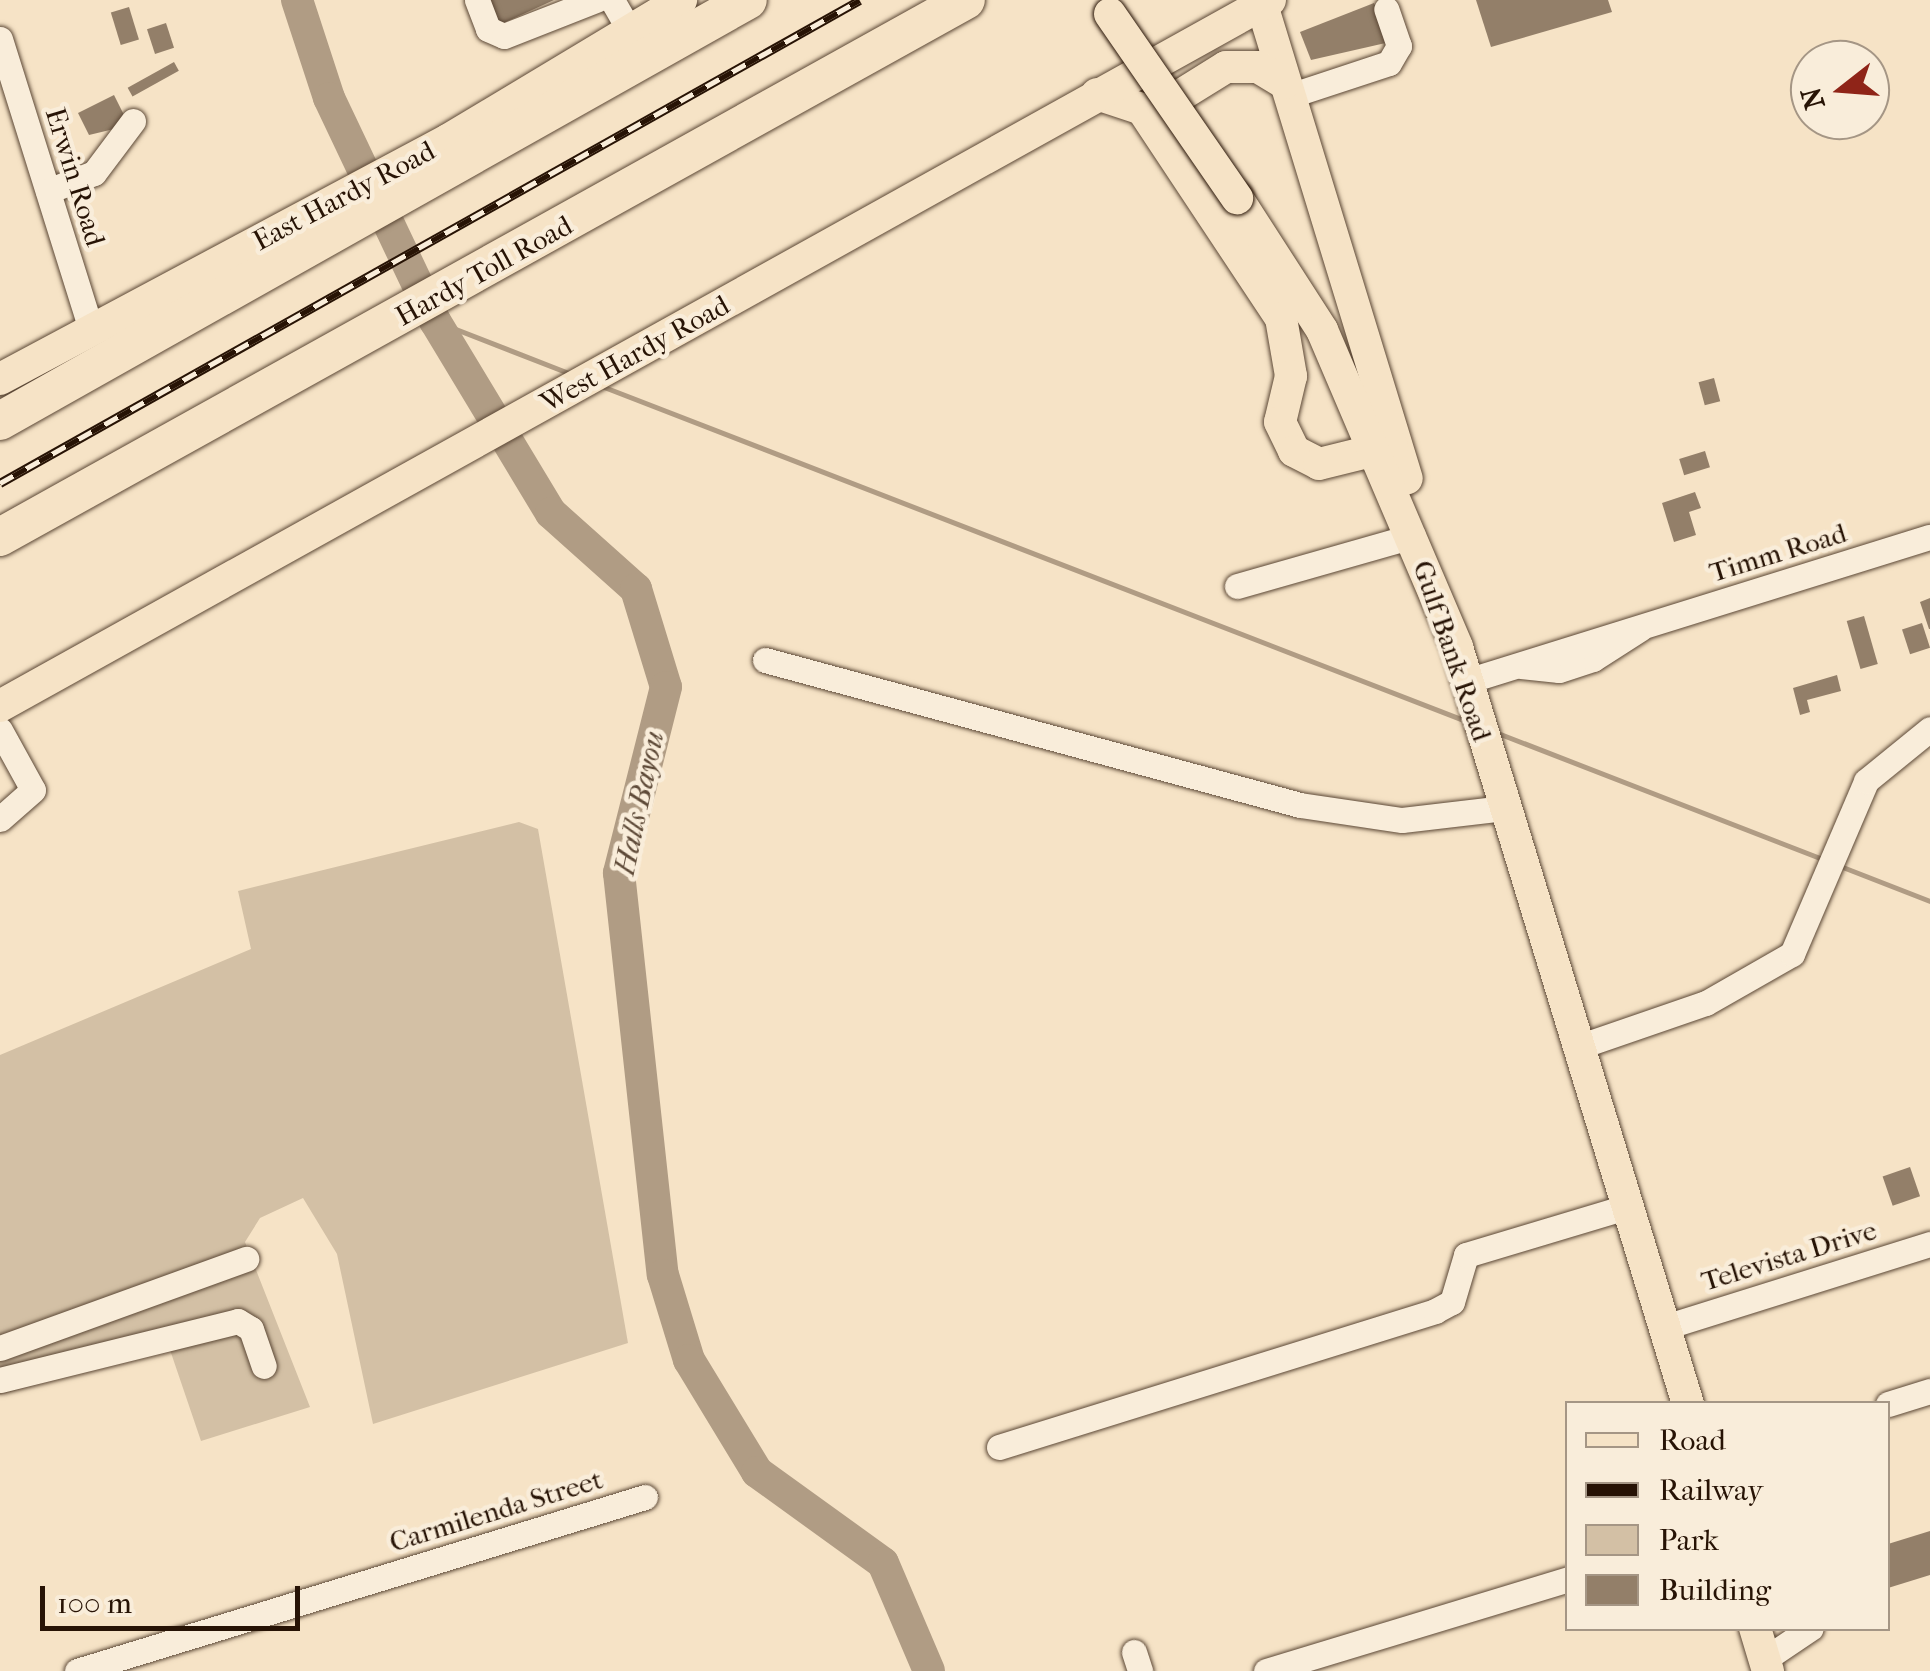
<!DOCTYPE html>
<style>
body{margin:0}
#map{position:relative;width:1930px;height:1671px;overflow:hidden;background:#f6e3c6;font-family:"IM FELL French Canon",serif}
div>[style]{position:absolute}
.green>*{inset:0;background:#d3c0a5}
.stream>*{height:5px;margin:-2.5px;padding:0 2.5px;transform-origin:2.5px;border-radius:2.5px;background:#b09c84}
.river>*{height:32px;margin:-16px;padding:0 16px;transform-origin:16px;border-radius:16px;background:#b09c84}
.building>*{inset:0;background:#937f69;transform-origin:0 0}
.roads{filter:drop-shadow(0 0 2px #5b4735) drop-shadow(0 0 2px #5b4735)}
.minor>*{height:25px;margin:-12.5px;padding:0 12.5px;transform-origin:12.5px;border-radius:12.5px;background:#f9edda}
.major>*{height:32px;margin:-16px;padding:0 16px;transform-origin:16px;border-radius:16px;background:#f6e3c6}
.highway>*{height:38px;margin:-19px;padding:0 19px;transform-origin:19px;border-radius:19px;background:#f6e3c6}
.rail>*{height:9px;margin-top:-4.5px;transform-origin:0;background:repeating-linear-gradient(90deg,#f9edda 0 15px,#271305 0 30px);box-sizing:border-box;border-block:2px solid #271305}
.bridges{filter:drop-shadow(0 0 2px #271305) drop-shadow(0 0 2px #271305)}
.major-bridge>*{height:32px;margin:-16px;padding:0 16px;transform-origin:16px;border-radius:16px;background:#f6e3c6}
span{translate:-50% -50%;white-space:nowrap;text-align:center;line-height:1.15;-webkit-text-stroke:9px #f9edda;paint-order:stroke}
.street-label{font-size:28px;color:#271305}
.water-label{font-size:30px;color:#5e4a38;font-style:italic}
.legend{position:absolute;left:1565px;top:1401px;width:325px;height:230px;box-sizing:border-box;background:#f9edda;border:2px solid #a59685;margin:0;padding:12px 18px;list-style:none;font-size:30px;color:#271305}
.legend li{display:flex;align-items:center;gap:20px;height:50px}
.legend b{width:50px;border:2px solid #a59685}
.north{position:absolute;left:1790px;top:40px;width:100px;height:100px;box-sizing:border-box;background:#f9edda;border:2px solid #a59685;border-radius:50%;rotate:253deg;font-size:28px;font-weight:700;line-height:40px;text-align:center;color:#271305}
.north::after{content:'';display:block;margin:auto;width:35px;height:45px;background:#8f2418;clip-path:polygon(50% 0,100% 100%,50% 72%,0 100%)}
.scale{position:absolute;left:40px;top:1586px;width:260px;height:45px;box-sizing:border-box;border:5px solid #271305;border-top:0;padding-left:12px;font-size:30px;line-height:35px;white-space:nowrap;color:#271305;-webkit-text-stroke:8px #f9edda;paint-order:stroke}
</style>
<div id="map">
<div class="green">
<div style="clip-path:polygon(519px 822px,538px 829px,628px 1343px,373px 1424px,337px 1254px,303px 1198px,260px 1218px,245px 1242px,310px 1407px,201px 1441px,169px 1347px,0 1395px,0 1055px,251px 949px,238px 891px)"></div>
</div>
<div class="stream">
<div style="left:435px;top:321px;width:146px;rotate:21.3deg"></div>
<div style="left:604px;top:387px;width:924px;rotate:21.18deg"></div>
<div style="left:1495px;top:732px;width:354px;rotate:21.2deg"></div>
<div style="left:1840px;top:866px;width:97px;rotate:21.3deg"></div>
</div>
<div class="river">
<div style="left:297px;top:0;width:103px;rotate:71.9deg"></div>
<div style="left:329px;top:98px;width:247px;rotate:64.6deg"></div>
<div style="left:435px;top:321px;width:224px;rotate:58.9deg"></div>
<div style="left:551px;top:513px;width:114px;rotate:41.8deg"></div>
<div style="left:636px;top:589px;width:102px;rotate:73deg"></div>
<div style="left:666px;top:687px;width:192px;rotate:104.2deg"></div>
<div style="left:619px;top:873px;width:404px;rotate:83.8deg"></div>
<div style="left:663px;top:1275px;width:89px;rotate:73deg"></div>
<div style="left:689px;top:1360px;width:131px;rotate:58.7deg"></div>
<div style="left:757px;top:1472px;width:155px;rotate:35.8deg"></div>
<div style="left:883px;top:1563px;width:117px;rotate:66.9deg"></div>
</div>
<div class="building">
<div style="clip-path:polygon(488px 0,554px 0,499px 25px)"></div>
<div style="clip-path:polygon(1476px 0,1608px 0,1612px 12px,1491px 47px)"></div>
<div style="clip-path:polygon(1374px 3px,1390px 42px,1311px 60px,1300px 32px)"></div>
<div style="left:129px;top:7px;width:34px;height:19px;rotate:73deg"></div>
<div style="left:166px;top:23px;width:26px;height:20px;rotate:72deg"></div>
<div style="left:174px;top:62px;width:10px;height:53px;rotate:61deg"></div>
<div style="clip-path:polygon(114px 95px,124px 115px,114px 129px,89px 135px,78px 113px)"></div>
<div style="left:1714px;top:378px;width:24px;height:16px;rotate:75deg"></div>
<div style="left:1705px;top:451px;width:17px;height:27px;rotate:73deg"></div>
<div style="clip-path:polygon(1695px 492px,1701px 508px,1689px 512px,1696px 535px,1674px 542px,1662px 503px)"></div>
<div style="clip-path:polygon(1930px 598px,1930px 629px,1929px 629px,1920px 602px)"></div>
<div style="left:1864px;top:616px;width:50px;height:18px;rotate:74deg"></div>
<div style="left:1922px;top:623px;width:26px;height:21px;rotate:72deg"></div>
<div style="clip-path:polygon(1837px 675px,1841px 691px,1807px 700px,1810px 712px,1800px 715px,1793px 688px)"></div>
<div style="left:1910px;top:1167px;width:31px;height:29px;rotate:71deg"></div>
<div style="clip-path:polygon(1930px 1531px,1930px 1575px,1888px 1588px,1888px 1544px)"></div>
</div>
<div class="roads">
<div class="minor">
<div style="left:477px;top:0;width:31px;rotate:69deg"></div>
<div style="left:488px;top:29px;width:17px;rotate:24deg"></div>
<div style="left:504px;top:36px;width:99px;rotate:-21.4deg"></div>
<div style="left:612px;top:0;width:36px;rotate:60deg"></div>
<div style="left:0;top:39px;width:307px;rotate:72.6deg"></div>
<div style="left:1289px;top:96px;width:105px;rotate:-18.3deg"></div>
<div style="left:1389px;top:63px;width:20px;rotate:-60deg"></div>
<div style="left:1399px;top:46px;width:39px;rotate:-109deg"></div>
<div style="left:48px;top:191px;width:49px;rotate:-21.4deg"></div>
<div style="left:94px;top:173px;width:65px;rotate:-53.1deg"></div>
<div style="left:1237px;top:586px;width:183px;rotate:-15.9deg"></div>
<div style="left:765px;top:660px;width:554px;rotate:15.16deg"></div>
<div style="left:1300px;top:805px;width:103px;rotate:8.4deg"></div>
<div style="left:1402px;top:820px;width:103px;rotate:-6.7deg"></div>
<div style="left:1521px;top:666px;width:38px;rotate:6deg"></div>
<div style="left:1559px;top:670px;width:36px;rotate:-18deg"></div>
<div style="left:1593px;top:659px;width:56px;rotate:-32.6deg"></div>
<div style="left:1467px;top:681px;width:485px;rotate:-17.3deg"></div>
<div style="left:0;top:730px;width:68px;rotate:61.2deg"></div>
<div style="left:33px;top:790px;width:44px;rotate:138.7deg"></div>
<div style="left:1578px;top:1047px;width:135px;rotate:-19deg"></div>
<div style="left:1706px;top:1003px;width:99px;rotate:-29.7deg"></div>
<div style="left:1792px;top:954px;width:188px;rotate:-66.8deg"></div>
<div style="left:1866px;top:781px;width:82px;rotate:-39.1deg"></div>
<div style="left:1665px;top:1327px;width:278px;rotate:-17.4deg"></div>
<div style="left:0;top:1348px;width:262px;rotate:-19.9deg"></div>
<div style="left:0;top:1380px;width:245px;rotate:-13.9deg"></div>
<div style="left:238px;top:1321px;width:15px;rotate:32deg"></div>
<div style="left:251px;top:1329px;width:39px;rotate:71deg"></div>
<div style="left:1888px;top:1404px;width:44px;rotate:-17.2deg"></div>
<div style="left:999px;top:1447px;width:457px;rotate:-17.3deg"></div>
<div style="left:1435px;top:1311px;width:19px;rotate:-28deg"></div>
<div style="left:1452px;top:1302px;width:49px;rotate:-73.4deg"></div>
<div style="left:1466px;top:1255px;width:167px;rotate:-16.7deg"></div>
<div style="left:1134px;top:1652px;width:20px;rotate:72deg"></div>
<div style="left:1765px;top:1659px;width:55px;rotate:-34deg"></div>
<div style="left:77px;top:1671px;width:594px;rotate:-17.03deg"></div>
<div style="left:1266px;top:1671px;width:316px;rotate:-16.9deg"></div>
</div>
<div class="major">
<div style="left:1262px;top:5px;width:495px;rotate:73deg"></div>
<div style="left:1097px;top:94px;width:47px;rotate:18.4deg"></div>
<div style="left:1142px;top:109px;width:251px;rotate:56.4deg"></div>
<div style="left:1281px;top:318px;width:59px;rotate:80.2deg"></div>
<div style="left:1291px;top:376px;width:47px;rotate:103.4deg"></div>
<div style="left:1280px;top:422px;width:32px;rotate:64deg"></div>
<div style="left:1294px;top:451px;width:28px;rotate:27deg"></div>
<div style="left:1319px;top:464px;width:75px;rotate:-13.9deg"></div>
<div style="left:1160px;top:125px;width:23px;rotate:-70deg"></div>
<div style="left:1168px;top:103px;width:68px;rotate:-31.8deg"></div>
<div style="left:1226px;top:67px;width:32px"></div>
<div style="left:1258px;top:67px;width:31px;rotate:31deg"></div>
<div style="left:1237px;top:198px;width:157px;rotate:57.2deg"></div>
<div style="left:1322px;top:330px;width:345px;rotate:66.9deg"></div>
<div style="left:1457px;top:647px;width:791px;rotate:73.03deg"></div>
<div style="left:0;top:379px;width:508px;rotate:-28.08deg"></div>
<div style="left:448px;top:140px;width:272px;rotate:-31deg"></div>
<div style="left:0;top:706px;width:1453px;rotate:-29.07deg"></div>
<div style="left:1755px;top:1628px;width:45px;rotate:73.2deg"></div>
</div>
<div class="highway">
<div style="left:0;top:421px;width:858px;rotate:-29.37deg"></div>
<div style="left:0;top:537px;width:1105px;rotate:-29.07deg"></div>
</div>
</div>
<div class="rail">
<div style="left:0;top:483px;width:986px;rotate:-29.32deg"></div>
</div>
<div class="bridges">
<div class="major-bridge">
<div style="left:1110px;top:14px;width:224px;rotate:55.4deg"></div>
</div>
</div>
<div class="street-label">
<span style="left:75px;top:177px;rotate:73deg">Erwin Road</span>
<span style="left:344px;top:196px;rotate:-28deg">East Hardy Road</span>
<span style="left:484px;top:271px;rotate:-29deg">Hardy Toll Road</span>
<span style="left:635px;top:354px;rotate:-29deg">West Hardy Road</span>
<span style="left:1778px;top:553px;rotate:-17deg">Timm Road</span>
<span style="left:1452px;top:651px;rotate:71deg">Gulf Bank Road</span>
<span style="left:1789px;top:1256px;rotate:-17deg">Televista Drive</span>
<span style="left:496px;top:1511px;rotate:-17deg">Carmilenda Street</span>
</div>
<div class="water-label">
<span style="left:640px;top:803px;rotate:-78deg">Halls Bayou</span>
</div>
<ul class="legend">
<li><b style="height:12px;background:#f6e3c6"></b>Road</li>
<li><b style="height:12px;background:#271305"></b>Railway</li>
<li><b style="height:28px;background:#d3c0a5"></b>Park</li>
<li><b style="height:28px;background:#937f69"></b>Building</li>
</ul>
<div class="north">N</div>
<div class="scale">100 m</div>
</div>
